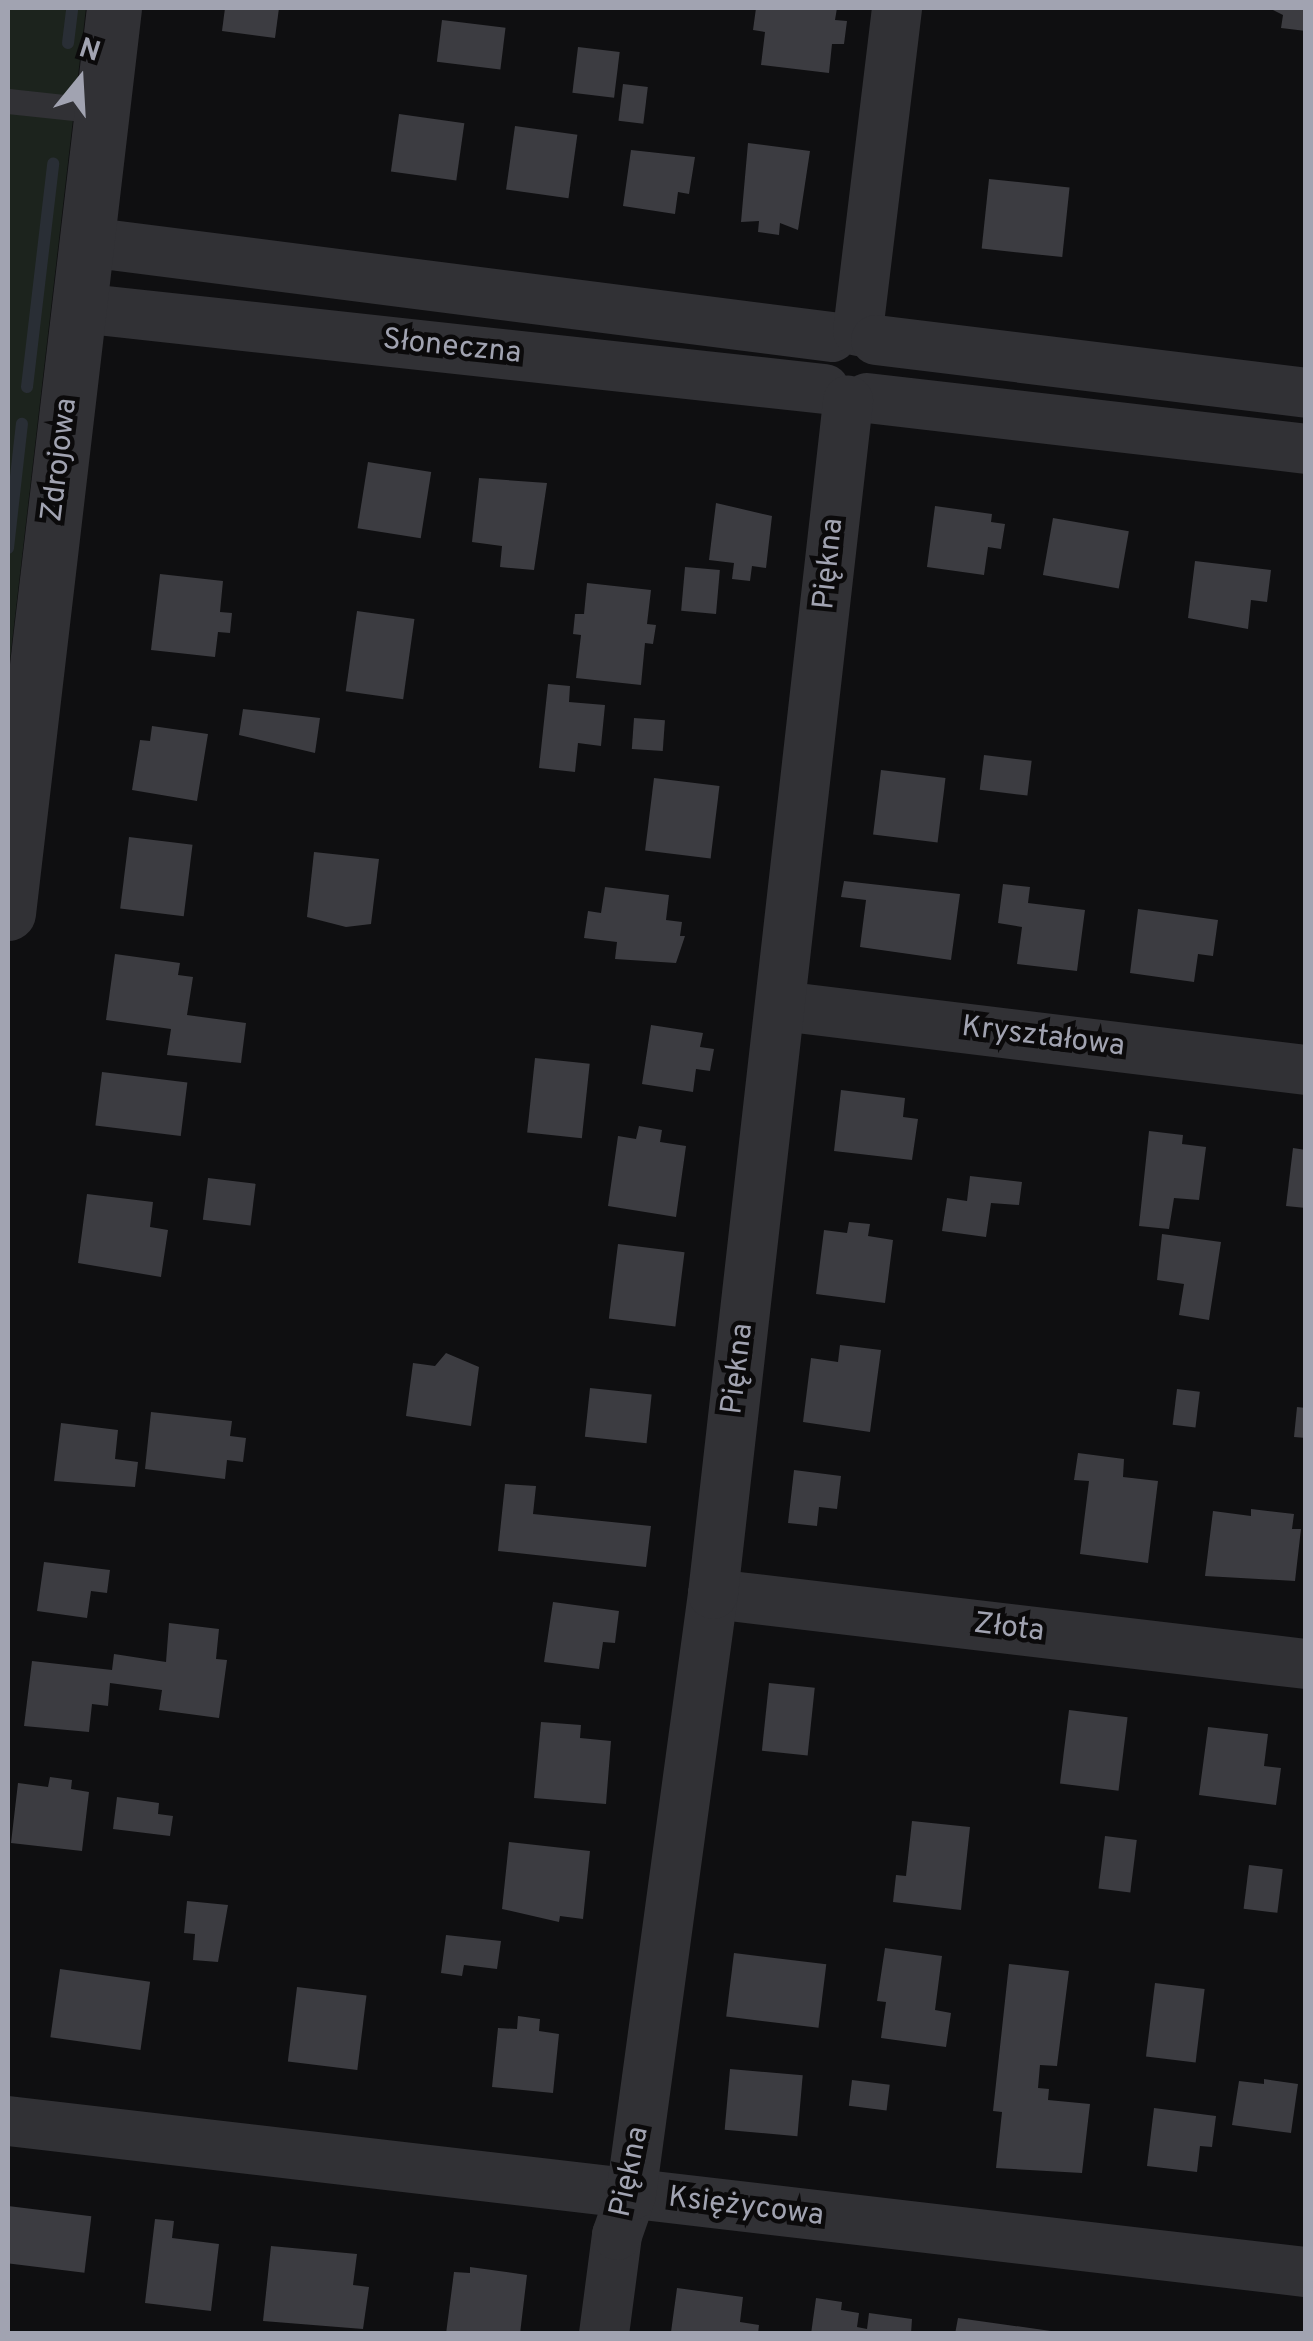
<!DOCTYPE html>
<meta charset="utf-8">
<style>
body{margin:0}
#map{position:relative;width:1313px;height:2341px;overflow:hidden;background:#0f0f11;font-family:Overpass,sans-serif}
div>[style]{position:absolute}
.green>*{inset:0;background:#1c231d}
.stream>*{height:12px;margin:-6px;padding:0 6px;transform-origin:6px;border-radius:6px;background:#292e35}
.building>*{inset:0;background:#3c3c41;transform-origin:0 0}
.service>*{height:25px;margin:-12.5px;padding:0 12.5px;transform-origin:12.5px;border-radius:12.5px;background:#313135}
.minor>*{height:50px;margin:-25px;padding:0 25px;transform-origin:25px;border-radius:25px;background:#313135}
.tertiary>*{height:55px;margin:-27.5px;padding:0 27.5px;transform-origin:27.5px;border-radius:27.5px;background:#313135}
span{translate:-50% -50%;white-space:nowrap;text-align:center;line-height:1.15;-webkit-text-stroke:9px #0b0a0b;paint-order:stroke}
.street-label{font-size:30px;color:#a1a3b1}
.frame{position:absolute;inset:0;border:10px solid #a1a3b1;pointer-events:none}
.north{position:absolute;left:30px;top:30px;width:100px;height:100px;-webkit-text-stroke:8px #0b0a0b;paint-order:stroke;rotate:18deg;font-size:28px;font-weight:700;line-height:40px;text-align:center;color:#a1a3b1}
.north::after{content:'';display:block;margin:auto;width:35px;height:45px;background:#a1a3b1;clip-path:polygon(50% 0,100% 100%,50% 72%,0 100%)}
</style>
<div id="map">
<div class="green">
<div style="clip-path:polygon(8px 8px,86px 8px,8px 677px)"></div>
</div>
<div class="stream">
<div style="left:68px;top:43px;width:35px;rotate:-83deg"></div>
<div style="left:27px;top:387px;width:225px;rotate:-83.3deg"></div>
<div style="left:8px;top:548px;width:125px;rotate:-83.6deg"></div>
</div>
<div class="building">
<div style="clip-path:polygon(225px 8px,279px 8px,275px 38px,222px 31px)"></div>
<div style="clip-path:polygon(756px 8px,837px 8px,835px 20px,847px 21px,844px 44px,832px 44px,829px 73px,761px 65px,765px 32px,753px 30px)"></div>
<div style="clip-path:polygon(1269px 8px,1306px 8px,1306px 31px,1281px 28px,1283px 15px)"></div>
<div style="left:442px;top:20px;width:64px;height:42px;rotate:7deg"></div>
<div style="left:578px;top:47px;width:42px;height:46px;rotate:7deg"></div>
<div style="left:623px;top:84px;width:25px;height:37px;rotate:7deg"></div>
<div style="left:399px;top:114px;width:66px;height:58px;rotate:8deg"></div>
<div style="left:515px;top:126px;width:63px;height:64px;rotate:8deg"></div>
<div style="clip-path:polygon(748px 143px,810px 151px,798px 230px,780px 223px,779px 235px,758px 232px,759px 221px,741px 222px)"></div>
<div style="clip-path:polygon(631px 150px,695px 157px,689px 194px,678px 192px,675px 214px,623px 206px)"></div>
<div style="left:989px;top:179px;width:81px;height:70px;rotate:6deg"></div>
<div style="left:368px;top:462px;width:64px;height:67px;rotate:9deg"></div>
<div style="clip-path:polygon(479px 478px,547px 483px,534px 570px,500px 567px,502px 546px,472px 542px)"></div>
<div style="clip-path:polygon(716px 503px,772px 516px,766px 568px,752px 566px,750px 581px,732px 579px,734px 563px,709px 560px)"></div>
<div style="clip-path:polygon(935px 506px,992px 514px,991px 522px,1005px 524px,1001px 549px,988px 547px,984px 575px,927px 567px)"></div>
<div style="left:1053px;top:518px;width:77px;height:58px;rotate:10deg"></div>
<div style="clip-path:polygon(1195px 561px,1271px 570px,1267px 602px,1251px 600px,1248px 629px,1188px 618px)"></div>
<div style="left:685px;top:567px;width:35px;height:44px;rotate:5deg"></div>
<div style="clip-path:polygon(160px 574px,223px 581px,220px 612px,232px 613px,230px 633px,218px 632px,215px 657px,151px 650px)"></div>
<div style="clip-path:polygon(587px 583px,651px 590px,647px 624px,656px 625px,653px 644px,645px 643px,641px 685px,576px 678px,581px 635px,573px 634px,575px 614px,584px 614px)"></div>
<div style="left:357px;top:611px;width:58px;height:81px;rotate:8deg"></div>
<div style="clip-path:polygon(548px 684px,570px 686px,569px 702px,605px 705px,601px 746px,578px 743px,575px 772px,539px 768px)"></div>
<div style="clip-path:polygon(243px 709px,320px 718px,315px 753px,239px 735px)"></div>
<div style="left:634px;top:718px;width:31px;height:31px;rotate:4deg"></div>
<div style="clip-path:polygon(152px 726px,208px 734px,197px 801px,132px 790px,140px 740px,150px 741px)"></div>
<div style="left:984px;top:755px;width:48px;height:35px;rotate:7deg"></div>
<div style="left:881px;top:770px;width:65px;height:65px;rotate:7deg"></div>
<div style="left:654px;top:778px;width:66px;height:73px;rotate:7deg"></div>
<div style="left:129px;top:837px;width:64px;height:72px;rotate:7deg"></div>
<div style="clip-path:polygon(314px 852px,379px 859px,371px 924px,346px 927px,307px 917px)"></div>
<div style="clip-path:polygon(844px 881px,960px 894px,951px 960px,860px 947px,866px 900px,841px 897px)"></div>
<div style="clip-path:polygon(1003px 884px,1030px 887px,1028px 903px,1085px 910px,1077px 971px,1017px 964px,1022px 927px,998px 923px)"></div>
<div style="clip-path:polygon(605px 887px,669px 895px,666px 920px,682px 922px,680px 936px,685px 936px,676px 963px,615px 959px,617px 942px,584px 938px,588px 911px,601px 913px)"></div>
<div style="clip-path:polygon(1138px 909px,1218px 920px,1213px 956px,1198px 954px,1194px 982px,1130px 973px)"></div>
<div style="clip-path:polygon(115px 954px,180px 963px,178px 975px,193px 977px,187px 1015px,246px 1023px,241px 1063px,167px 1055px,171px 1029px,106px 1020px)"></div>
<div style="clip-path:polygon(651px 1025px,703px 1033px,700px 1047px,714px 1049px,710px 1071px,696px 1069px,693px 1092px,642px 1084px)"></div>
<div style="left:535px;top:1058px;width:55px;height:75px;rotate:6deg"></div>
<div style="left:102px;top:1072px;width:86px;height:54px;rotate:7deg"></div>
<div style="clip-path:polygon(841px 1090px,905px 1098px,903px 1117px,918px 1119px,912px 1160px,834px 1151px)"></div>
<div style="clip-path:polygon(639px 1126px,662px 1130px,660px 1142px,686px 1146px,676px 1217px,608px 1206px,618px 1136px,636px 1139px)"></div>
<div style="clip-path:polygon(1149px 1131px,1183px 1135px,1182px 1144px,1206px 1147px,1199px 1200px,1174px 1198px,1169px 1229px,1139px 1226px)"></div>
<div style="clip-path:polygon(1293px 1148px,1306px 1150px,1306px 1208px,1286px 1206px)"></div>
<div style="clip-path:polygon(970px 1176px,1022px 1182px,1019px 1205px,991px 1203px,986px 1237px,942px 1231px,947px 1198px,967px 1201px)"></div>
<div style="left:208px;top:1178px;width:48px;height:42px;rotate:7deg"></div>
<div style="clip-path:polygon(87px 1194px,153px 1202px,150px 1227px,168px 1230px,161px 1277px,78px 1263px)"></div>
<div style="clip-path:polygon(849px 1222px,870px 1224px,868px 1236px,893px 1240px,885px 1303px,816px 1294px,824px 1230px,847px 1233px)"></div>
<div style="clip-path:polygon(1162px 1234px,1221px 1242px,1209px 1320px,1179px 1315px,1184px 1284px,1157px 1280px)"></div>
<div style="left:618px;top:1244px;width:67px;height:75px;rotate:7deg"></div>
<div style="clip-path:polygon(840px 1345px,881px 1350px,870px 1432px,803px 1422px,811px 1358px,838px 1362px)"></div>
<div style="clip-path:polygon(446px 1353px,479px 1367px,471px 1426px,406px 1416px,413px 1363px,435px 1366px)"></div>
<div style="left:590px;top:1388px;width:62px;height:49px;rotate:6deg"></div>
<div style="left:1177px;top:1389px;width:23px;height:36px;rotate:7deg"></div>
<div style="clip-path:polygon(1297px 1407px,1306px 1408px,1306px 1438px,1294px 1437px)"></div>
<div style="clip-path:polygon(151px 1412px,232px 1421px,230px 1436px,246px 1438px,243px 1462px,227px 1460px,225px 1479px,145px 1469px)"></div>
<div style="clip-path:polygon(61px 1423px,118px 1430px,115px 1459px,138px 1462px,135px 1487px,54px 1481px)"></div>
<div style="clip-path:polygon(1078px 1453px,1124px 1459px,1123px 1477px,1158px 1481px,1148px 1563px,1080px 1554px,1089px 1481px,1074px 1480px)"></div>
<div style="clip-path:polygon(794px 1470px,841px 1476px,837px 1509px,819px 1507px,817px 1526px,788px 1523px)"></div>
<div style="clip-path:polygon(505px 1484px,536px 1486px,533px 1514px,651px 1526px,646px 1567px,498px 1551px)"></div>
<div style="clip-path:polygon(1251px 1509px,1294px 1514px,1292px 1529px,1301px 1529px,1295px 1581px,1205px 1576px,1213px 1511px,1251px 1516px)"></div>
<div style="clip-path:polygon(44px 1562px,110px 1570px,107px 1593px,91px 1591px,87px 1618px,37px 1611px)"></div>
<div style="clip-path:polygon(553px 1602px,619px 1611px,615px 1643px,603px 1642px,599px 1669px,544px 1662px)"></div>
<div style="clip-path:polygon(169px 1623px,219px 1629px,216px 1659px,227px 1660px,219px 1718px,159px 1710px,162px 1690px,110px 1683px,108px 1706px,92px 1704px,89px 1732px,24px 1726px,32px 1661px,112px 1670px,114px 1654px,166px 1662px)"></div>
<div style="left:769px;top:1683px;width:46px;height:68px;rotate:6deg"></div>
<div style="left:1069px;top:1710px;width:59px;height:74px;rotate:7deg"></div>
<div style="clip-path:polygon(541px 1722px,581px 1725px,580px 1738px,611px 1741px,606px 1804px,534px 1798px)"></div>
<div style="clip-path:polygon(1208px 1727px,1268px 1734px,1264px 1766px,1281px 1768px,1276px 1805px,1199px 1795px)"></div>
<div style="clip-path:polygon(50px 1777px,72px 1780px,71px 1789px,89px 1792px,82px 1851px,11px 1843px,18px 1783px,48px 1787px)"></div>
<div style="clip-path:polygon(117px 1797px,159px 1803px,158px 1814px,173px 1816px,170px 1836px,113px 1829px)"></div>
<div style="clip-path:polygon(912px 1821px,970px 1827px,961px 1910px,893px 1902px,896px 1875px,906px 1876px)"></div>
<div style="left:1105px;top:1836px;width:32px;height:53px;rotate:7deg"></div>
<div style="clip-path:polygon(509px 1842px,590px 1851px,583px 1919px,560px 1916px,559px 1922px,502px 1909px)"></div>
<div style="left:1249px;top:1865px;width:34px;height:44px;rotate:7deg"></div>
<div style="clip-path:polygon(187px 1901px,228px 1905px,218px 1962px,193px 1960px,195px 1934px,184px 1933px)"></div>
<div style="clip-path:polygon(446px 1935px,501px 1941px,497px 1969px,464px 1965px,462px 1976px,441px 1973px)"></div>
<div style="clip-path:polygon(885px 1948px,942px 1956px,935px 2010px,951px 2013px,946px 2047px,881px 2038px,886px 2002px,877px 2001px)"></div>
<div style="left:734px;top:1953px;width:93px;height:64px;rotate:7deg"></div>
<div style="clip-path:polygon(1009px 1964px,1069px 1971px,1057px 2066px,1040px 2065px,1038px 2088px,1049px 2089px,1048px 2100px,1090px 2104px,1082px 2173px,996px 2168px,1002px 2112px,993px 2111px)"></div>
<div style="left:60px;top:1969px;width:91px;height:69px;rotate:8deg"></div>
<div style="left:1155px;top:1983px;width:50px;height:74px;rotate:7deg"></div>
<div style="left:297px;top:1987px;width:70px;height:75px;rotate:7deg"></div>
<div style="clip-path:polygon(518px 2016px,540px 2019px,539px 2031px,559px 2034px,553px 2093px,492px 2087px,498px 2028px,517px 2029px)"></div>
<div style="left:730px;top:2069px;width:73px;height:61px;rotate:5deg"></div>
<div style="clip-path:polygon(1264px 2079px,1298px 2084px,1291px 2133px,1232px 2125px,1239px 2081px,1264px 2084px)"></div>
<div style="left:852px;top:2080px;width:38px;height:26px;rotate:7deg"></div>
<div style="clip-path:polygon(1154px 2108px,1216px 2116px,1212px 2147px,1200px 2146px,1197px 2172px,1147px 2166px)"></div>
<div style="left:8px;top:2206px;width:84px;height:57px;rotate:7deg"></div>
<div style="clip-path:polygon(155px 2219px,174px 2221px,172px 2238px,219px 2244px,211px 2311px,145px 2303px)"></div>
<div style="clip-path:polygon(271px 2246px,357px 2254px,353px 2285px,369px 2287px,363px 2329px,263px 2321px)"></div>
<div style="clip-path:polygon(470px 2267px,527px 2275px,520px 2334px,446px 2334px,454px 2272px,470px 2273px)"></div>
<div style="clip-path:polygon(677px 2288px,743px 2297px,740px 2322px,759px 2325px,758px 2334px,671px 2332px)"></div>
<div style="clip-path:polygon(816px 2298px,842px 2302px,841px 2310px,859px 2313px,857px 2327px,867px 2329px,869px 2313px,912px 2319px,911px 2334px,811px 2334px)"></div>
<div style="clip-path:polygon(958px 2318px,1051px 2331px,1051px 2334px,955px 2334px)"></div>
</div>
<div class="service">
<div style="left:8px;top:101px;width:95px;rotate:6.1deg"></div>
</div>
<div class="minor">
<div style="left:87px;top:242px;width:751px;rotate:7.27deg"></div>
<div style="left:79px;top:308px;width:750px;rotate:6.2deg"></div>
<div style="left:858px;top:331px;width:325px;rotate:-83.1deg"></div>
<div style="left:876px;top:340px;width:433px;rotate:7deg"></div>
<div style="left:867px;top:398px;width:442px;rotate:6.6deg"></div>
<div style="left:781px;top:1006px;width:529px;rotate:6.95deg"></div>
<div style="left:713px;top:1594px;width:597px;rotate:6.73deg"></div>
<div style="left:8px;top:2121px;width:1307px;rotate:6.64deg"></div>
<div style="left:604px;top:2334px;width:100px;rotate:-82.5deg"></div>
<div style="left:617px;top:2235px;width:42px;rotate:-70.7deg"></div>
<div style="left:631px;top:2195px;width:607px;rotate:-82.23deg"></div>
<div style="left:713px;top:1594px;width:1201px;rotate:-83.54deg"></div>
</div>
<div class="tertiary">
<div style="left:8px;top:913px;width:911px;rotate:-83.32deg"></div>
</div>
<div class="street-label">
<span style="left:452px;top:348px;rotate:6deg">Słoneczna</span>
<span style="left:61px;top:460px;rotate:-83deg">Zdrojowa</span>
<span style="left:830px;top:564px;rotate:-84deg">Piękna</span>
<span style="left:1043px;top:1038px;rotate:7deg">Kryształowa</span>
<span style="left:739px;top:1369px;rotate:-83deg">Piękna</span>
<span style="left:1009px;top:1629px;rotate:7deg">Złota</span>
<span style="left:631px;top:2172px;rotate:-78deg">Piękna</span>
<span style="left:746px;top:2208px;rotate:7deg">Księżycowa</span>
</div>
<div class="frame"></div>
<div class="north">N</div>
</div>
